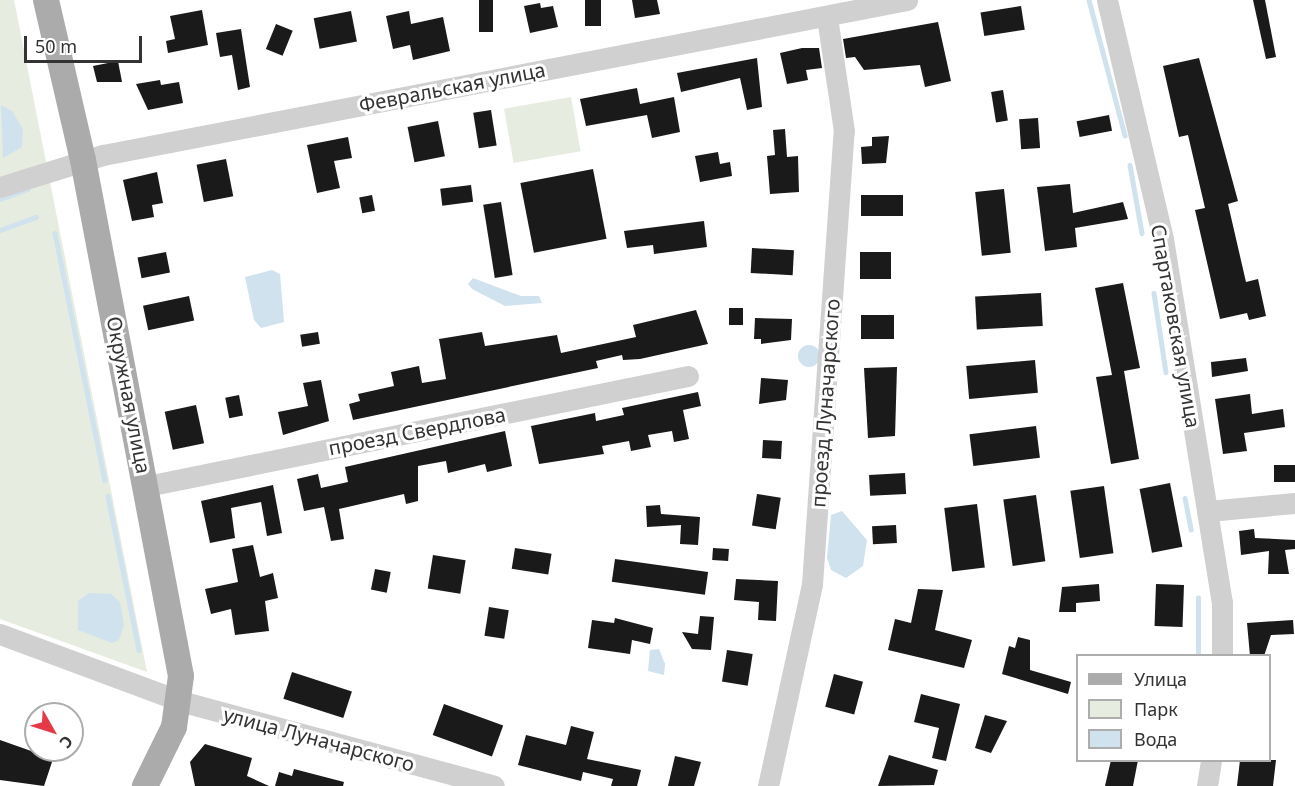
<!DOCTYPE html>
<meta charset="utf-8">
<style>
body{margin:0}
#map{position:relative;width:1295px;height:786px;overflow:hidden;background:#fff;font-family:"Noto Sans",sans-serif}
div>[style]{position:absolute}
.green>*{inset:0;background:#e6ecdf;transform-origin:0 0}
.water>*{inset:0;background:#cfe2ee}
.round{border-radius:50%}
.stream>*{height:4.5px;margin:-2.25px;padding:0 2.25px;transform-origin:2.25px;border-radius:2.25px;background:#cfe2ee}
.building>*{inset:0;background:#1a1a1a;transform-origin:0 0}
.minor>*{height:21px;margin:-10.5px;padding:0 10.5px;transform-origin:10.5px;border-radius:10.5px;background:#d0d0d0}
.major>*{height:26px;margin:-13px;padding:0 13px;transform-origin:13px;border-radius:13px;background:#ababab}
span{translate:-50% -50%;white-space:nowrap;text-align:center;line-height:1.15;-webkit-text-stroke:6px #fff;paint-order:stroke}
.street-label{font-size:20px;color:#333}
.legend{position:absolute;left:1076px;top:654px;width:195px;height:108px;box-sizing:border-box;background:#fff;border:2px solid #adadad;margin:0;padding:8px 10px;list-style:none;font-size:18px;color:#333}
.legend li{display:flex;align-items:center;gap:12px;height:30px}
.legend b{width:30px;border:2px solid #adadad}
.north{position:absolute;left:24px;top:702px;width:60px;height:60px;box-sizing:border-box;background:#fff;border:2px solid #adadad;border-radius:50%;rotate:129deg;font-size:16px;font-weight:700;line-height:24px;text-align:center;color:#333}
.north::after{content:'';display:block;margin:auto;width:21px;height:27px;background:#e63946;clip-path:polygon(50% 0,100% 100%,50% 72%,0 100%)}
.scale{position:absolute;left:24px;top:36px;width:118px;height:27px;box-sizing:border-box;border:3px solid #333;border-top:0;padding-left:8px;font-size:18px;line-height:21px;white-space:nowrap;color:#333;-webkit-text-stroke:4px #fff;paint-order:stroke}
</style>
<div id="map">
<div class="green">
<div style="clip-path:polygon(0 0,14px 0,147px 672px,0 619px)"></div>
<div style="left:571px;top:97px;width:55px;height:68px;rotate:80deg"></div>
</div>
<div class="water">
<div style="clip-path:polygon(1px 105px,12px 111px,23px 129px,22px 147px,3px 158px)"></div>
<div style="clip-path:polygon(272px 270px,280px 274px,284px 322px,261px 328px,254px 320px,245px 277px)"></div>
<div style="clip-path:polygon(473px 278px,521px 296px,539px 296px,542px 303px,505px 306px,472px 289px,468px 284px)"></div>
<div class="round" style="left:798px;top:345px;width:22px;height:22px"></div>
<div style="clip-path:polygon(842px 511px,867px 540px,863px 566px,846px 578px,831px 570px,827px 558px,831px 515px)"></div>
<div style="clip-path:polygon(89px 593px,111px 594px,120px 602px,124px 625px,119px 640px,112px 643px,78px 630px,78px 601px)"></div>
<div style="clip-path:polygon(659px 649px,665px 664px,664px 675px,648px 671px,650px 650px)"></div>
</div>
<div class="stream">
<div style="left:1089px;top:0;width:140px;rotate:75.1deg"></div>
<div style="left:1130px;top:165px;width:69px;rotate:80deg"></div>
<div style="left:0;top:199px;width:29px;rotate:-20deg"></div>
<div style="left:0;top:230px;width:38px;rotate:-20deg"></div>
<div style="left:55px;top:233px;width:252px;rotate:78.6deg"></div>
<div style="left:1154px;top:293px;width:80px;rotate:81.4deg"></div>
<div style="left:108px;top:496px;width:157px;rotate:78.6deg"></div>
<div style="left:1185px;top:498px;width:32px;rotate:79deg"></div>
<div style="left:1198px;top:656px;width:58px;rotate:-90deg"></div>
</div>
<div class="building">
<div style="left:479px;top:0;width:14px;height:32px"></div>
<div style="left:585px;top:0;width:16px;height:26px"></div>
<div style="clip-path:polygon(632px 0,657px 0,660px 14px,635px 18px)"></div>
<div style="clip-path:polygon(1253px 0,1265px 0,1276px 57px,1266px 59px)"></div>
<div style="clip-path:polygon(540px 3px,541px 8px,553px 6px,558px 27px,530px 33px,524px 6px)"></div>
<div style="left:1021px;top:6px;width:24px;height:41px;rotate:81deg"></div>
<div style="clip-path:polygon(202px 10px,208px 45px,168px 53px,166px 41px,175px 39px,170px 16px)"></div>
<div style="left:351px;top:11px;width:31px;height:38px;rotate:79deg"></div>
<div style="clip-path:polygon(409px 11px,411px 24px,443px 17px,450px 51px,413px 60px,410px 45px,393px 49px,386px 16px)"></div>
<div style="clip-path:polygon(938px 22px,951px 81px,925px 87px,920px 65px,864px 70px,855px 57px,846px 58px,843px 39px)"></div>
<div style="left:276px;top:24px;width:18px;height:27px;rotate:22deg"></div>
<div style="clip-path:polygon(241px 29px,250px 87px,238px 90px,232px 55px,220px 57px,216px 33px)"></div>
<div style="clip-path:polygon(802px 48px,819px 48px,822px 68px,806px 70px,808px 80px,787px 84px,780px 53px)"></div>
<div style="clip-path:polygon(757px 58px,762px 107px,747px 110px,740px 78px,681px 92px,677px 73px)"></div>
<div style="clip-path:polygon(1199px 58px,1238px 201px,1228px 204px,1246px 282px,1258px 279px,1266px 316px,1249px 320px,1247px 313px,1220px 319px,1195px 210px,1205px 208px,1188px 135px,1179px 137px,1163px 66px)"></div>
<div style="clip-path:polygon(118px 61px,122px 82px,97px 82px,93px 66px)"></div>
<div style="clip-path:polygon(160px 80px,161px 85px,179px 82px,183px 103px,148px 110px,136px 84px)"></div>
<div style="clip-path:polygon(637px 88px,640px 104px,674px 97px,680px 132px,652px 138px,647px 115px,586px 126px,580px 99px)"></div>
<div style="left:1003px;top:90px;width:31px;height:12px;rotate:81deg"></div>
<div style="left:491px;top:110px;width:36px;height:18px;rotate:81deg"></div>
<div style="left:1109px;top:115px;width:16px;height:33px;rotate:79deg"></div>
<div style="left:1038px;top:118px;width:30px;height:19px;rotate:86deg"></div>
<div style="left:438px;top:121px;width:36px;height:31px;rotate:79deg"></div>
<div style="clip-path:polygon(785px 129px,787px 157px,798px 156px,799px 192px,770px 194px,767px 156px,775px 155px,773px 130px)"></div>
<div style="clip-path:polygon(889px 136px,886px 163px,862px 164px,861px 147px,872px 146px,872px 137px)"></div>
<div style="clip-path:polygon(348px 137px,352px 158px,334px 161px,340px 188px,317px 193px,307px 145px)"></div>
<div style="clip-path:polygon(718px 152px,720px 164px,730px 162px,732px 176px,700px 182px,695px 156px)"></div>
<div style="left:226px;top:159px;width:38px;height:30px;rotate:79deg"></div>
<div style="left:593px;top:169px;width:71px;height:74px;rotate:79deg"></div>
<div style="clip-path:polygon(157px 172px,163px 203px,152px 205px,154px 217px,132px 221px,123px 180px)"></div>
<div style="clip-path:polygon(1070px 184px,1073px 213px,1123px 202px,1128px 219px,1075px 228px,1077px 247px,1045px 251px,1037px 187px)"></div>
<div style="left:471px;top:185px;width:17px;height:31px;rotate:83deg"></div>
<div style="left:1004px;top:189px;width:64px;height:29px;rotate:84deg"></div>
<div style="left:372px;top:195px;width:16px;height:13px;rotate:79deg"></div>
<div style="left:903px;top:195px;width:21px;height:42px;rotate:90deg"></div>
<div style="left:501px;top:202px;width:74px;height:18px;rotate:81deg"></div>
<div style="clip-path:polygon(704px 221px,707px 247px,654px 254px,653px 245px,627px 248px,624px 231px)"></div>
<div style="left:752px;top:248px;width:42px;height:25px;rotate:3deg"></div>
<div style="left:166px;top:252px;width:21px;height:29px;rotate:79deg"></div>
<div style="left:860px;top:252px;width:31px;height:27px"></div>
<div style="clip-path:polygon(1123px 283px,1140px 368px,1124px 371px,1139px 459px,1111px 464px,1096px 377px,1112px 375px,1095px 288px)"></div>
<div style="left:1041px;top:293px;width:33px;height:66px;rotate:87deg"></div>
<div style="left:189px;top:296px;width:25px;height:47px;rotate:78deg"></div>
<div style="left:729px;top:308px;width:14px;height:17px"></div>
<div style="clip-path:polygon(696px 310px,708px 344px,640px 359px,623px 360px,622px 355px,596px 361px,598px 368px,353px 420px,349px 404px,360px 401px,358px 394px,394px 386px,391px 372px,419px 366px,422px 383px,446px 379px,439px 339px,482px 332px,485px 346px,557px 335px,561px 353px,636px 337px,633px 325px)"></div>
<div style="left:894px;top:315px;width:24px;height:33px;rotate:90deg"></div>
<div style="clip-path:polygon(755px 318px,792px 319px,791px 340px,761px 344px,761px 339px,754px 339px)"></div>
<div style="left:318px;top:332px;width:12px;height:18px;rotate:81deg"></div>
<div style="clip-path:polygon(1246px 358px,1248px 371px,1212px 377px,1211px 362px)"></div>
<div style="left:1035px;top:360px;width:33px;height:69px;rotate:85deg"></div>
<div style="clip-path:polygon(897px 367px,895px 436px,868px 438px,864px 368px)"></div>
<div style="clip-path:polygon(761px 378px,788px 380px,786px 400px,759px 404px)"></div>
<div style="clip-path:polygon(321px 380px,329px 421px,283px 435px,278px 412px,308px 406px,303px 383px)"></div>
<div style="clip-path:polygon(698px 392px,701px 406px,683px 410px,689px 439px,674px 442px,672px 431px,648px 435px,651px 447px,631px 451px,629px 441px,602px 446px,604px 454px,539px 464px,531px 426px,595px 413px,596px 421px,624px 415px,622px 408px)"></div>
<div style="clip-path:polygon(1250px 394px,1252px 414px,1283px 409px,1285px 427px,1244px 433px,1247px 451px,1223px 454px,1215px 399px)"></div>
<div style="left:239px;top:395px;width:21px;height:14px;rotate:79deg"></div>
<div style="left:196px;top:405px;width:39px;height:32px;rotate:78deg"></div>
<div style="left:1036px;top:426px;width:32px;height:67px;rotate:83deg"></div>
<div style="clip-path:polygon(505px 431px,512px 466px,487px 472px,485px 464px,448px 473px,446px 461px,418px 466px,418px 501px,406px 504px,404px 494px,339px 509px,344px 539px,331px 541px,324px 507px,304px 511px,297px 479px,318px 474px,321px 488px,348px 482px,345px 467px)"></div>
<div style="left:763px;top:440px;width:19px;height:18px;rotate:3deg"></div>
<div style="left:1295px;top:465px;width:17px;height:21px;rotate:90deg"></div>
<div style="left:905px;top:473px;width:21px;height:36px;rotate:87deg"></div>
<div style="left:1170px;top:483px;width:65px;height:31px;rotate:79deg"></div>
<div style="clip-path:polygon(273px 485px,282px 533px,267px 536px,261px 502px,231px 508px,235px 538px,210px 543px,201px 501px)"></div>
<div style="left:1104px;top:486px;width:68px;height:34px;rotate:82deg"></div>
<div style="left:757px;top:494px;width:24px;height:32px;rotate:9deg"></div>
<div style="left:1036px;top:495px;width:67px;height:33px;rotate:82deg"></div>
<div style="left:977px;top:504px;width:64px;height:33px;rotate:83deg"></div>
<div style="clip-path:polygon(660px 505px,661px 514px,700px 517px,698px 545px,680px 544px,681px 525px,647px 527px,646px 506px)"></div>
<div style="left:896px;top:525px;width:18px;height:24px;rotate:87deg"></div>
<div style="clip-path:polygon(1254px 529px,1255px 538px,1295px 540px,1295px 549px,1285px 550px,1289px 574px,1268px 574px,1269px 551px,1241px 555px,1239px 531px)"></div>
<div style="clip-path:polygon(253px 545px,260px 577px,273px 573px,278px 598px,265px 601px,269px 631px,235px 635px,231px 609px,211px 614px,205px 589px,238px 582px,232px 549px)"></div>
<div style="left:515px;top:548px;width:37px;height:21px;rotate:9deg"></div>
<div style="left:713px;top:548px;width:16px;height:12px;rotate:4deg"></div>
<div style="left:433px;top:555px;width:33px;height:34px;rotate:9deg"></div>
<div style="left:615px;top:559px;width:94px;height:23px;rotate:8deg"></div>
<div style="left:375px;top:569px;width:16px;height:21px;rotate:11deg"></div>
<div style="clip-path:polygon(736px 579px,778px 581px,776px 621px,758px 620px,759px 602px,734px 600px)"></div>
<div style="clip-path:polygon(1099px 584px,1100px 601px,1076px 603px,1076px 612px,1059px 612px,1062px 587px)"></div>
<div style="left:1156px;top:584px;width:28px;height:42px;rotate:2deg"></div>
<div style="clip-path:polygon(918px 589px,943px 590px,935px 630px,972px 640px,964px 668px,888px 650px,895px 619px,911px 623px)"></div>
<div style="left:489px;top:607px;width:20px;height:29px;rotate:9deg"></div>
<div style="clip-path:polygon(700px 616px,714px 617px,711px 650px,692px 649px,682px 632px,698px 634px)"></div>
<div style="clip-path:polygon(615px 618px,653px 628px,650px 644px,632px 640px,630px 654px,588px 648px,592px 620px,614px 623px)"></div>
<div style="clip-path:polygon(1293px 620px,1294px 634px,1271px 635px,1264px 656px,1250px 656px,1247px 623px)"></div>
<div style="clip-path:polygon(1018px 637px,1030px 640px,1030px 670px,1071px 682px,1068px 694px,1002px 674px,1009px 646px,1015px 648px)"></div>
<div style="left:727px;top:650px;width:26px;height:32px;rotate:9deg"></div>
<div style="left:292px;top:672px;width:63px;height:28px;rotate:18deg"></div>
<div style="left:834px;top:674px;width:30px;height:34px;rotate:15deg"></div>
<div style="clip-path:polygon(921px 694px,960px 704px,946px 761px,932px 758px,939px 728px,914px 722px)"></div>
<div style="left:444px;top:704px;width:63px;height:33px;rotate:20deg"></div>
<div style="clip-path:polygon(985px 715px,1007px 721px,991px 753px,975px 748px)"></div>
<div style="clip-path:polygon(571px 726px,594px 732px,587px 759px,641px 770px,637px 786px,611px 786px,613px 779px,583px 772px,581px 781px,518px 765px,526px 735px,566px 745px)"></div>
<div style="clip-path:polygon(0 740px,34px 752px,56px 750px,44px 786px,0 780px)"></div>
<div style="clip-path:polygon(205px 744px,252px 758px,247px 776px,269px 786px,195px 786px,190px 762px)"></div>
<div style="clip-path:polygon(889px 755px,938px 770px,934px 785px,878px 786px)"></div>
<div style="clip-path:polygon(675px 756px,701px 762px,694px 786px,668px 786px)"></div>
<div style="clip-path:polygon(1111px 760px,1138px 760px,1133px 786px,1105px 786px)"></div>
<div style="clip-path:polygon(1240px 760px,1276px 760px,1273px 786px,1237px 786px)"></div>
<div style="clip-path:polygon(294px 769px,344px 782px,343px 786px,275px 786px,279px 772px,292px 776px)"></div>
</div>
<div class="minor">
<div style="left:1107px;top:0;width:245px;rotate:76.8deg"></div>
<div style="left:1163px;top:239px;width:368px;rotate:80.8deg"></div>
<div style="left:1222px;top:602px;width:54px;rotate:90deg"></div>
<div style="left:0;top:187px;width:108px;rotate:-17.3deg"></div>
<div style="left:103px;top:155px;width:819px;rotate:-10.91deg"></div>
<div style="left:147px;top:486px;width:552px;rotate:-11.49deg"></div>
<div style="left:1208px;top:511px;width:87px;rotate:-5.3deg"></div>
<div style="left:0;top:634px;width:192px;rotate:20.4deg"></div>
<div style="left:180px;top:701px;width:325px;rotate:15.1deg"></div>
<div style="left:768px;top:786px;width:207px;rotate:-77.7deg"></div>
<div style="left:812px;top:584px;width:454px;rotate:-86deg"></div>
<div style="left:844px;top:131px;width:115px;rotate:-98.5deg"></div>
<div style="left:1207px;top:786px;width:26px;rotate:-81deg"></div>
</div>
<div class="major">
<div style="left:46px;top:0;width:164px;rotate:77deg"></div>
<div style="left:83px;top:160px;width:525px;rotate:79.25deg"></div>
<div style="left:181px;top:676px;width:51px;rotate:97.8deg"></div>
<div style="left:174px;top:727px;width:66px;rotate:116.2deg"></div>
</div>
<div class="street-label">
<span style="left:452px;top:87px;rotate:-11deg">Февральская улица</span>
<span style="left:1176px;top:326px;rotate:80deg">Спартаковская улица</span>
<span style="left:129px;top:395px;rotate:79deg">Окружная улица</span>
<span style="left:825px;top:403px;rotate:-86deg">проезд Луначарского</span>
<span style="left:417px;top:431px;rotate:-11deg">проезд Свердлова</span>
<span style="left:319px;top:739px;rotate:15deg">улица Луначарского</span>
</div>
<ul class="legend">
<li><b style="height:8px;background:#ababab"></b>Улица</li>
<li><b style="height:16px;background:#e6ecdf"></b>Парк</li>
<li><b style="height:16px;background:#cfe2ee"></b>Вода</li>
</ul>
<div class="north">С</div>
<div class="scale">50 m</div>
</div>
